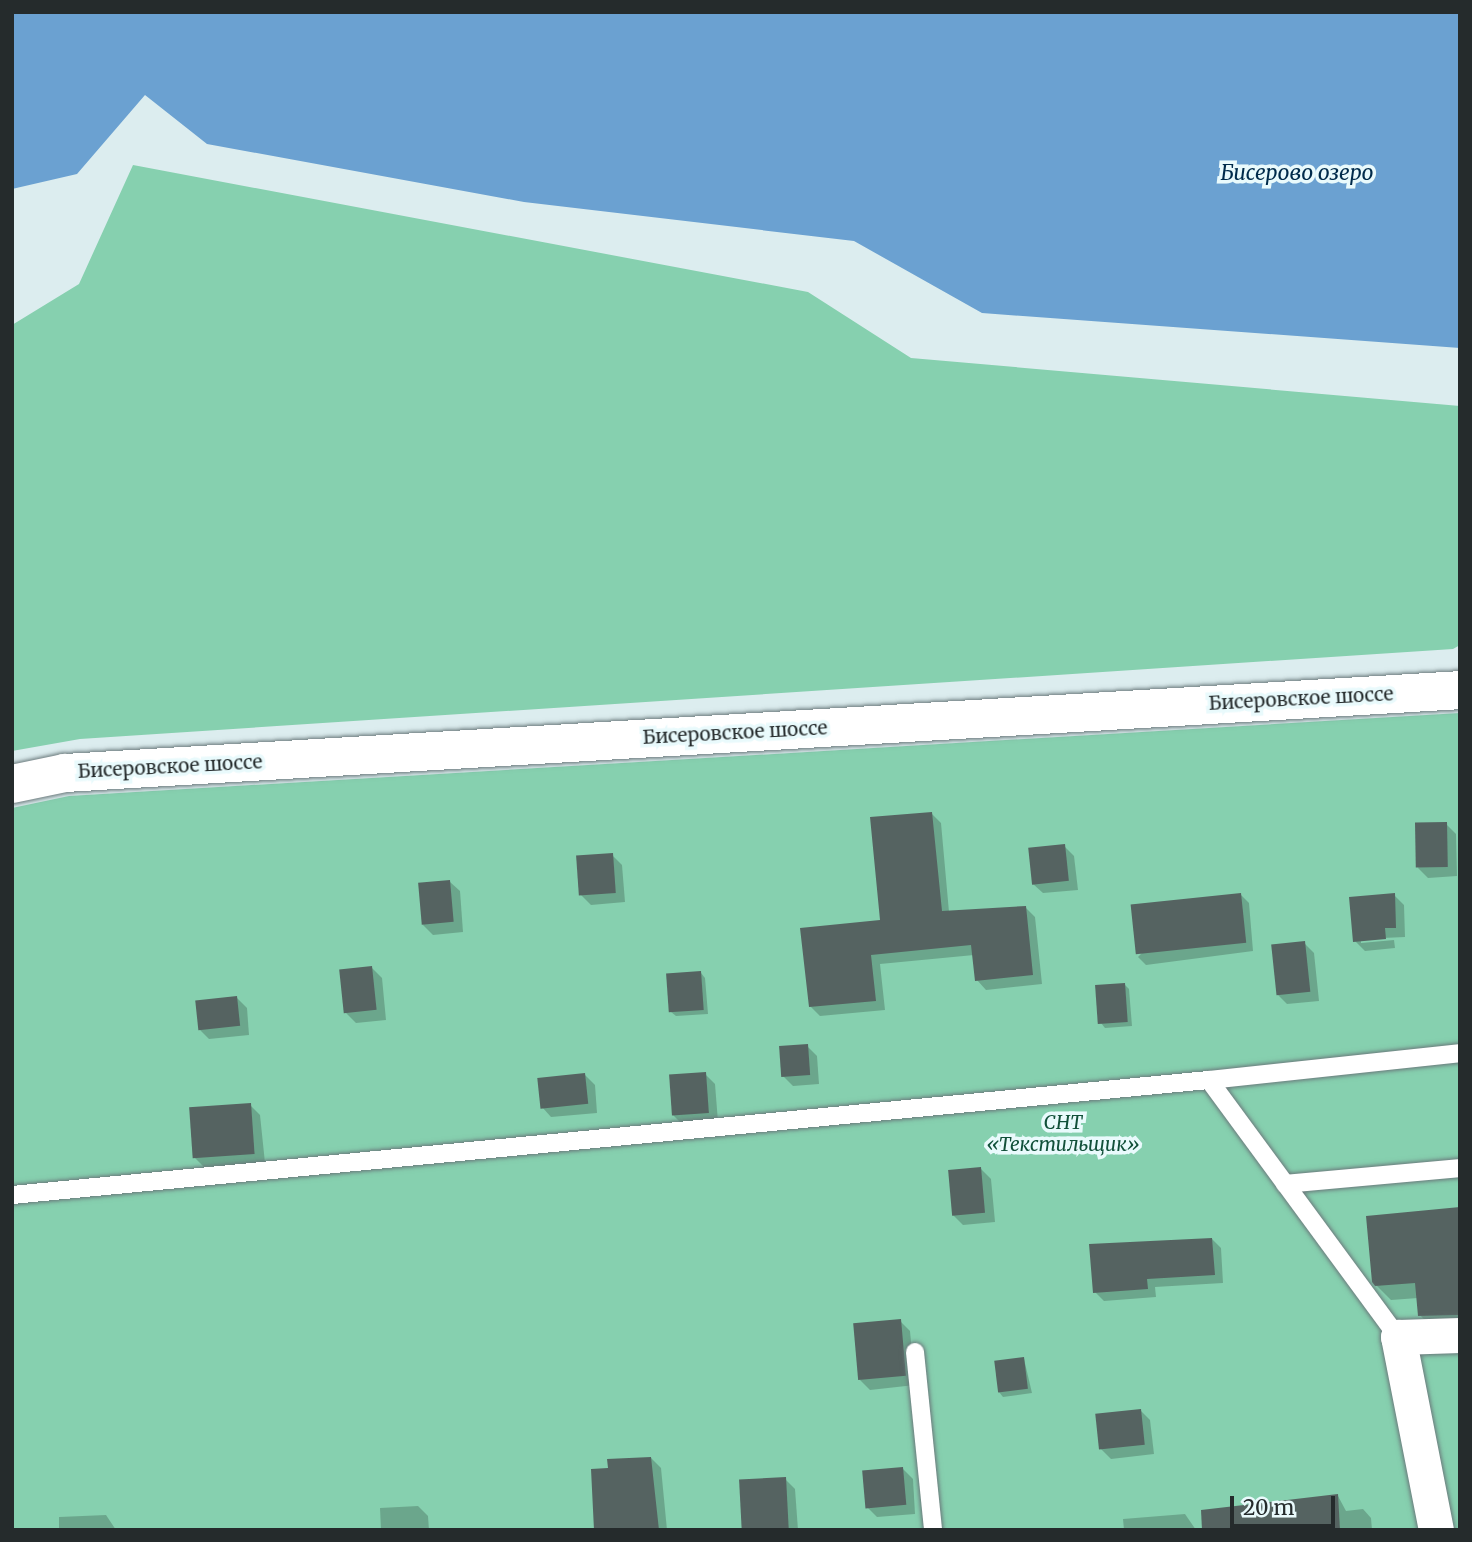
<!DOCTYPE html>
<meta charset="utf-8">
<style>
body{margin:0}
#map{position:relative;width:1472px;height:1542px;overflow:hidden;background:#dcedef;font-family:Merriweather,serif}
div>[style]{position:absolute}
.green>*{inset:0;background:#86d0af}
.water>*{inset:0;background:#6ba1d1}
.shadow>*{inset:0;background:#0003}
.building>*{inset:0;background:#556361;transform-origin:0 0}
.roads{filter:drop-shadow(0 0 2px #6b7a7c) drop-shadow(0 0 2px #6b7a7c)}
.service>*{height:18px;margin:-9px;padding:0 9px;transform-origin:9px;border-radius:9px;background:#fff}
.minor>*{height:35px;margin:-17.5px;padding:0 17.5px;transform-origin:17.5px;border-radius:17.5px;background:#fff}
.secondary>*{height:38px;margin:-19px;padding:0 19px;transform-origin:19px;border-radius:19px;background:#fff}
span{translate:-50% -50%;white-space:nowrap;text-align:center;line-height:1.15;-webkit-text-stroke:7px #e9fafc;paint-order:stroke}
.street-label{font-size:19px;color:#252b2c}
.park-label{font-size:19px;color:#115039;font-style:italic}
.water-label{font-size:21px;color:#002b4b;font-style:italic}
.frame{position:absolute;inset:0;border:14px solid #252b2c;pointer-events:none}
.scale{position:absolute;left:1230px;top:1496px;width:105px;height:32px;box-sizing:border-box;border:4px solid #252b2c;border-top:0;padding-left:9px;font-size:21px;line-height:24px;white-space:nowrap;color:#252b2c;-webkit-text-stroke:5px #e9fafc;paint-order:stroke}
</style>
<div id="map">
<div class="green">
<div style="clip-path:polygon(133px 165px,808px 292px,911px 358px,1460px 406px,1460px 645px,1453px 649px,80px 739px,12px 751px,12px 325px,79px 284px)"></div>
<div style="clip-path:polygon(1460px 713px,1460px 1530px,12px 1530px,12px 808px,69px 796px)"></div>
</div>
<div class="water">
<div style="clip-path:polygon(12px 12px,1460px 12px,1460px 348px,982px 313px,854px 241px,524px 202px,207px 144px,145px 95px,77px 174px,12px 189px)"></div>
</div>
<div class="shadow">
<div style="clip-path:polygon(931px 813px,941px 823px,949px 912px,1025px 907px,1035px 917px,1042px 984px,986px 990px,977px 980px,974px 955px,880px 964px,885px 1010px,820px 1016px,810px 1006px,882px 922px)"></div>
<div style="clip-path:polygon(1446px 824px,1456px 834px,1457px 876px,1428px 878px,1418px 868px)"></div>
<div style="clip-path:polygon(1064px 846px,1074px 856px,1078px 890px,1043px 893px,1033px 884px)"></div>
<div style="clip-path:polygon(612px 855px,622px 865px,625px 902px,591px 905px,581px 895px)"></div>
<div style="clip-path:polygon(450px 882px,460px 891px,463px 932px,433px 935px,423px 925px)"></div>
<div style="clip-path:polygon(1241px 895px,1249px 903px,1253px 951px,1146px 965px,1138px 957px,1189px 905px,1189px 900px)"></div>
<div style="clip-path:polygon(1394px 895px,1404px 905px,1405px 937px,1361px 939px,1361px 943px,1394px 940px,1395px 948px,1365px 951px,1355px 941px)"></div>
<div style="clip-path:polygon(1304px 943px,1314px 953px,1319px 1001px,1287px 1004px,1277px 994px)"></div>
<div style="clip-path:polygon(372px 968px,382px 978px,386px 1020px,356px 1023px,346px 1013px)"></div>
<div style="clip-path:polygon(701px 973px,705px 978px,708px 1014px,676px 1016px,671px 1012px)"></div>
<div style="clip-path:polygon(1125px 985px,1129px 989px,1132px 1026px,1105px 1028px,1101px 1023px)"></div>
<div style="clip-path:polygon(237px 998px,247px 1008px,249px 1035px,209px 1039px,199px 1029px)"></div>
<div style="clip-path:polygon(807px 1046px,817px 1056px,819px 1084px,793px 1086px,783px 1076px)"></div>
<div style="clip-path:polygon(705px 1074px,715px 1084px,718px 1122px,683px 1125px,673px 1115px)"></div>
<div style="clip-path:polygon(585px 1075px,595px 1085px,597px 1113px,551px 1117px,542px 1107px)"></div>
<div style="clip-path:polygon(250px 1105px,260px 1115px,265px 1163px,204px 1167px,194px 1157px)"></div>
<div style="clip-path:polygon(981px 1169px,991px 1179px,995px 1222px,963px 1225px,953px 1215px)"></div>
<div style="clip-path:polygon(1460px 1209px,1460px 1330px,1435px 1331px,1420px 1315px,1418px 1298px,1391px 1300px,1376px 1285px)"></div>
<div style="clip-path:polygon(1212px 1239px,1221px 1248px,1223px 1283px,1155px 1287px,1156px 1297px,1104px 1301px,1095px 1292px)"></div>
<div style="clip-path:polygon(900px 1321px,910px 1331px,915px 1385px,870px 1390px,860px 1380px)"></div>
<div style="clip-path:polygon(1024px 1359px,1032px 1393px,1003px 1397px,999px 1392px)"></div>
<div style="clip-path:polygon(1140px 1410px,1150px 1420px,1154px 1454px,1111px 1459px,1101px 1449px)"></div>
<div style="clip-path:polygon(651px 1458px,661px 1468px,667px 1530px,596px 1530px,609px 1470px)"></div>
<div style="clip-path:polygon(903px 1469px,913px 1479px,915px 1514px,877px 1517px,867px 1507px)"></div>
<div style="clip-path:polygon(785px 1479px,795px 1489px,798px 1530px,745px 1530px)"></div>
<div style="clip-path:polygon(1338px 1496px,1346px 1511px,1363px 1509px,1371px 1518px,1372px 1530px,1244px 1530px)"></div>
<div style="clip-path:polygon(418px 1506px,428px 1516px,429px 1530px,381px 1530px,380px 1508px)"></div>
<div style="clip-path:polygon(1185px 1514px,1196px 1530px,1124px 1530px,1123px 1519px)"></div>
<div style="clip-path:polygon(106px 1515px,116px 1530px,59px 1530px,59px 1517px)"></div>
</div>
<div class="building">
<div style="clip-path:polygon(932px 812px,942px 911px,1026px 906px,1033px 975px,975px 981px,971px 945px,871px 955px,876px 1001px,809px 1007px,800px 928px,880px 920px,870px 817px)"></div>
<div style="left:1447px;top:822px;width:45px;height:32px;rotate:89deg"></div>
<div style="left:1065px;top:844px;width:37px;height:37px;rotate:84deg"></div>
<div style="left:613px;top:853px;width:40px;height:37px;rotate:86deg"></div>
<div style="left:450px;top:880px;width:42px;height:32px;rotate:85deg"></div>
<div style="left:1241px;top:893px;width:50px;height:111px;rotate:84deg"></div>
<div style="clip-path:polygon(1395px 893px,1396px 928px,1385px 928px,1386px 939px,1353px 942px,1349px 897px)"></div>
<div style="left:1305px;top:941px;width:51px;height:34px;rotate:84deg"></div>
<div style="left:372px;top:966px;width:44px;height:33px;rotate:84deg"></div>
<div style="left:701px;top:971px;width:39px;height:35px;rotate:86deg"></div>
<div style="left:1125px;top:983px;width:39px;height:30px;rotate:86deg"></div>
<div style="left:237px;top:996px;width:30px;height:42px;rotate:84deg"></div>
<div style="left:808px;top:1044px;width:31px;height:29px;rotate:86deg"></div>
<div style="left:706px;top:1072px;width:41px;height:37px;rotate:86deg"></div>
<div style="left:585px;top:1073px;width:31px;height:48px;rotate:84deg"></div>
<div style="left:251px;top:1103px;width:51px;height:62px;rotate:86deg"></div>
<div style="left:981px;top:1167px;width:46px;height:33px;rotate:85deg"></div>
<div style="clip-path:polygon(1460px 1207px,1460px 1315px,1418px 1316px,1415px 1283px,1375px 1286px,1372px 1282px,1366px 1216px)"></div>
<div style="clip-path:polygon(1212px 1238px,1215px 1275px,1147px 1279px,1148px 1289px,1093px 1293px,1089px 1244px)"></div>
<div style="left:901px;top:1319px;width:57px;height:48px;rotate:85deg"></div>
<div style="left:1024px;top:1357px;width:32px;height:30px;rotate:83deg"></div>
<div style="left:1141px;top:1409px;width:36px;height:46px;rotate:84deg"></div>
<div style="clip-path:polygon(651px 1457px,659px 1530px,594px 1530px,591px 1469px,608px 1468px,607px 1459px)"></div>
<div style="left:903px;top:1467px;width:38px;height:41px;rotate:85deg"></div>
<div style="left:786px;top:1477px;width:53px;height:47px;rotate:87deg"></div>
<div style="clip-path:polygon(1338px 1494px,1340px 1530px,1202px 1530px,1201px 1510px)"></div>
</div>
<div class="roads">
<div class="service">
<div style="left:1209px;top:1080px;width:252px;rotate:-6.1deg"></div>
<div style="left:1285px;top:1184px;width:176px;rotate:-5.2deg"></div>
<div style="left:12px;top:1195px;width:1203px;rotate:-5.49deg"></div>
<div style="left:1209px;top:1080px;width:319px;rotate:53.7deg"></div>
<div style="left:915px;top:1352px;width:179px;rotate:84.2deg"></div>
</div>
<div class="minor">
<div style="left:1436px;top:1530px;width:197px;rotate:-101.1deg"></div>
<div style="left:1398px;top:1337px;width:62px;rotate:-1.8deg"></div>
</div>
<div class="secondary">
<div style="left:12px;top:784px;width:54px;rotate:-11.7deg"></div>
<div style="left:65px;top:773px;width:1397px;rotate:-3.4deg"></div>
</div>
</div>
<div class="street-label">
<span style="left:1301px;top:699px;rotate:-3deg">Бисеровское шоссе</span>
<span style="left:735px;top:733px;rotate:-3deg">Бисеровское шоссе</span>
<span style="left:170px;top:767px;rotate:-3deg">Бисеровское шоссе</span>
</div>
<div class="park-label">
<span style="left:1063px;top:1134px">СНТ<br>«Текстильщик»</span>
</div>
<div class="water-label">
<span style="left:1297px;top:173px">Бисерово озеро</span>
</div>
<div class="frame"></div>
<div class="scale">20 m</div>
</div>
